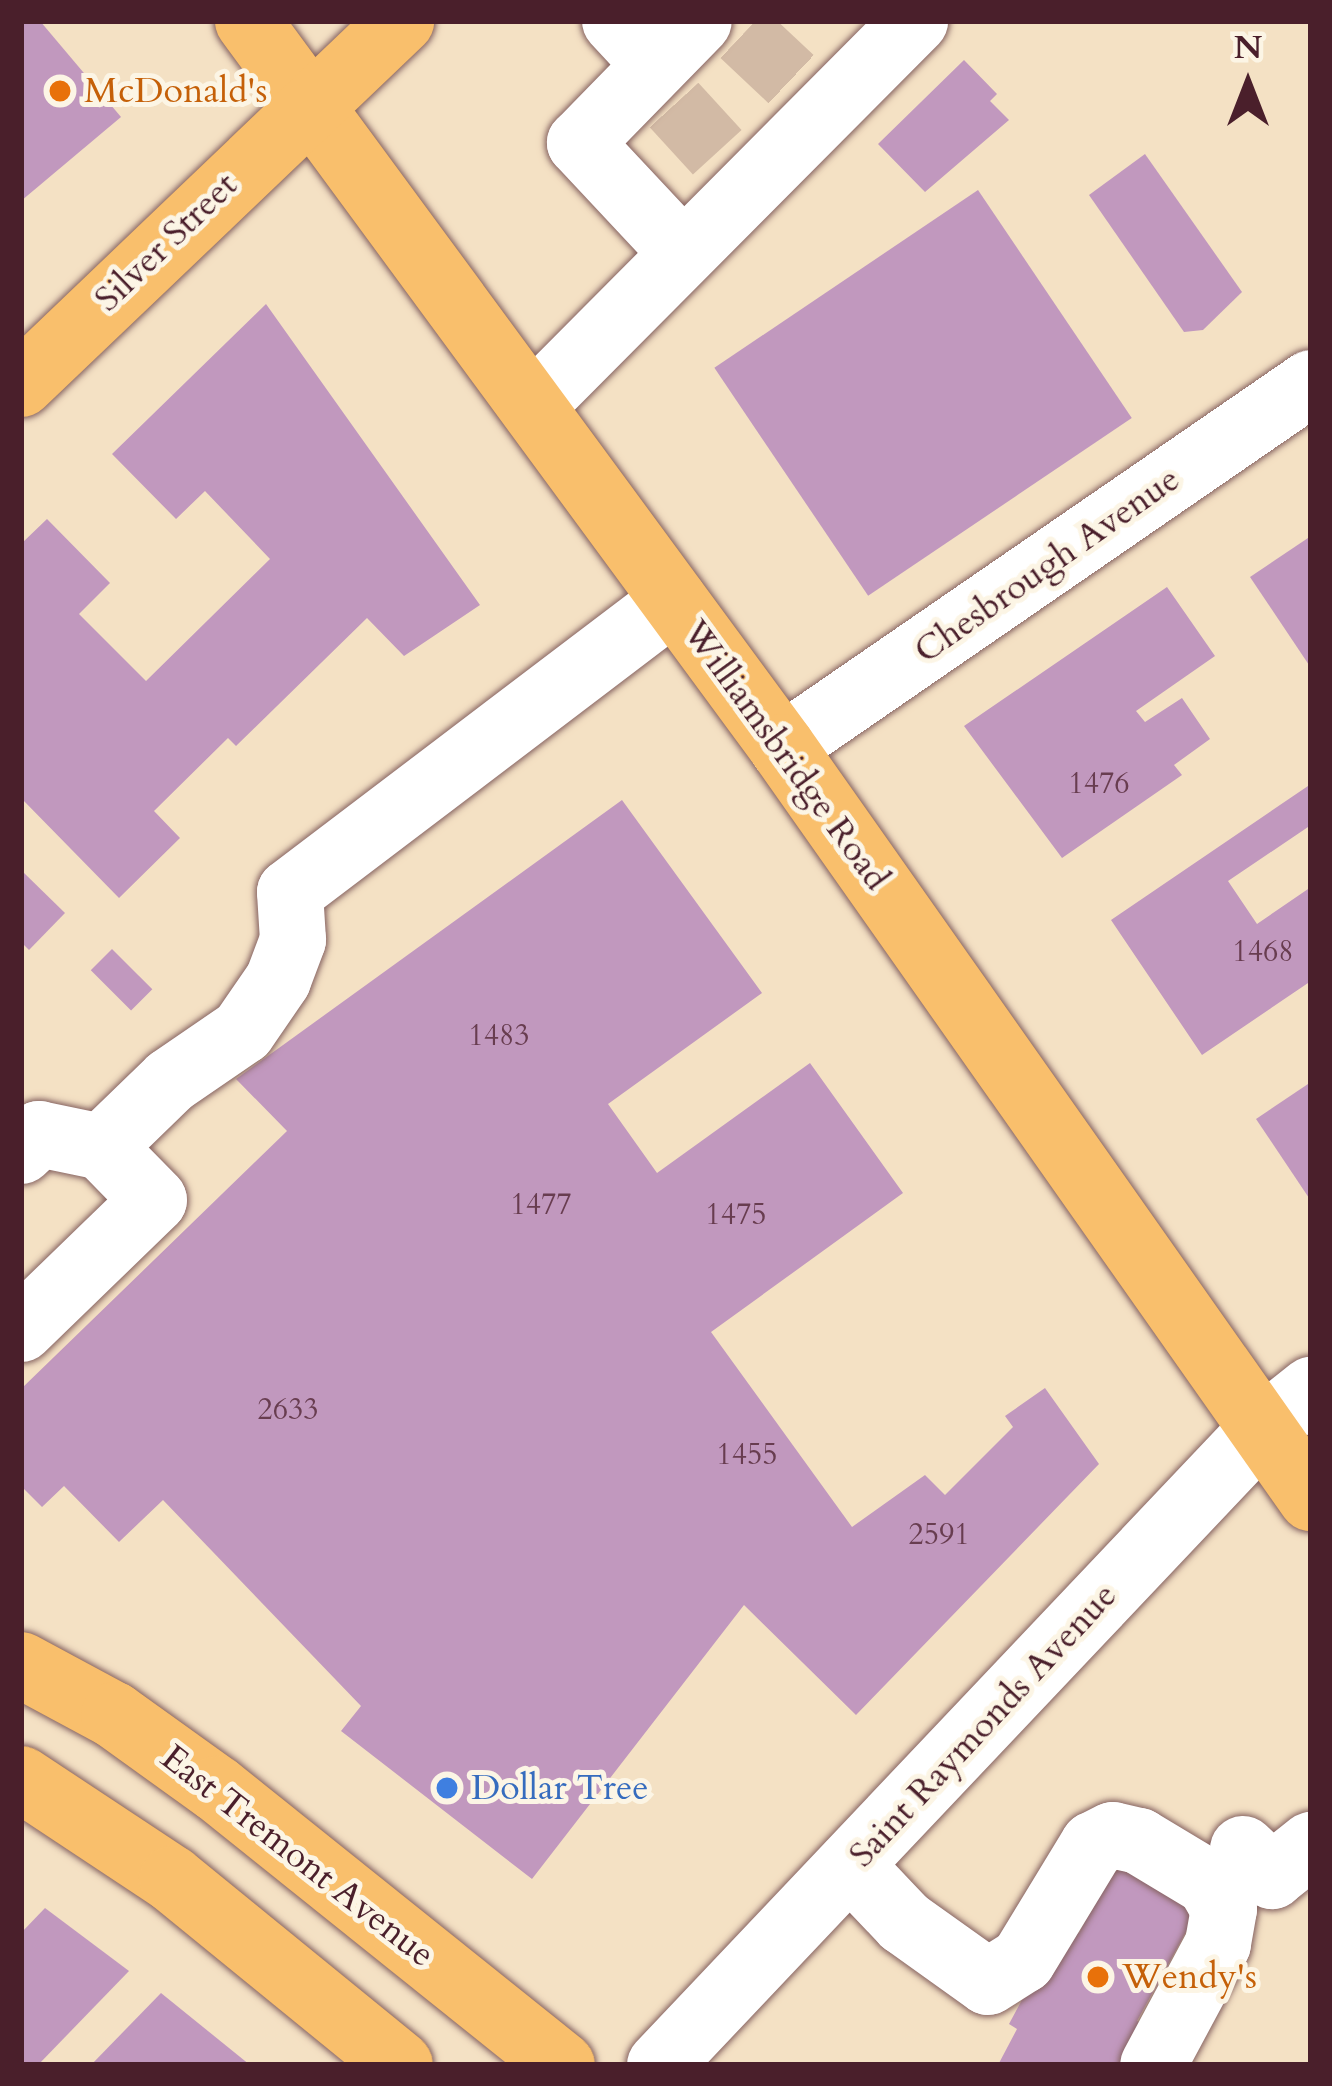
<!DOCTYPE html>
<style>
body{margin:0}
#map{position:relative;width:1332px;height:2086px;overflow:hidden;background:#f4e1c4;font-family:Cardo,serif}
div>[style]{position:absolute}
.building>*{inset:0;background:#c198be;transform-origin:0 0}
.minor-tunnel>*{height:66px;margin-top:-33px;transform-origin:0;background:repeating-linear-gradient(90deg,#d2baa5 0 66px,transparent 0 99px)}
.roads{filter:drop-shadow(0 0 3px #866361) drop-shadow(0 0 3px #866361)}
.minor>*{height:66px;margin:-33px;padding:0 33px;transform-origin:33px;border-radius:33px;background:#fff}
.major>*{height:66px;margin:-33px;padding:0 33px;transform-origin:33px;border-radius:33px;background:#f9bf6c}
.dots>*{width:33px;height:33px;translate:-50% -50%;box-sizing:border-box;border:6px solid #fcf5e5;border-radius:50%}
span{translate:-50% -50%;white-space:nowrap;text-align:center;line-height:1.15;-webkit-text-stroke:10px #fcf5e5;paint-order:stroke}
.number-label{font-size:30px;color:#683d50}
.number-label span{-webkit-text-stroke-width:0}
.food-label{font-size:36px;color:#c56008}
.left{translate:0 -50%;text-align:left}
.street-label{font-size:36px;color:#4a1f2b}
.shop-label{font-size:36px;color:#366cbe}
.frame{position:absolute;inset:0;border:24px solid #4a1f2b;pointer-events:none}
.north{position:absolute;left:1188px;top:24px;width:120px;height:120px;-webkit-text-stroke:9px #fcf5e5;paint-order:stroke;rotate:0deg;font-size:33px;font-weight:700;line-height:48px;text-align:center;color:#4a1f2b}
.north::after{content:'';display:block;margin:auto;width:42px;height:54px;background:#4a1f2b;clip-path:polygon(50% 0,100% 100%,50% 72%,0 100%)}
</style>
<div id="map">
<div class="building">
<div style="clip-path:polygon(21px 21px,40px 21px,121px 117px,21px 201px)"></div>
<div style="clip-path:polygon(964px 60px,997px 94px,990px 101px,1009px 120px,925px 192px,878px 144px)"></div>
<div style="clip-path:polygon(1145px 154px,1242px 292px,1203px 330px,1184px 332px,1089px 195px)"></div>
<div style="left:978px;top:190px;width:275px;height:318px;rotate:56deg"></div>
<div style="clip-path:polygon(266px 304px,480px 605px,404px 656px,367px 618px,236px 746px,228px 738px,154px 811px,180px 838px,119px 898px,21px 798px,21px 544px,47px 519px,110px 583px,79px 614px,146px 681px,270px 559px,205px 491px,176px 519px,112px 454px)"></div>
<div style="clip-path:polygon(1311px 536px,1311px 668px,1250px 577px)"></div>
<div style="clip-path:polygon(1167px 587px,1215px 656px,1136px 711px,1145px 722px,1182px 698px,1210px 739px,1174px 765px,1182px 775px,1062px 858px,964px 726px)"></div>
<div style="clip-path:polygon(1308px 786px,1311px 825px,1228px 881px,1257px 924px,1311px 887px,1311px 981px,1202px 1055px,1111px 920px)"></div>
<div style="clip-path:polygon(622px 800px,762px 993px,608px 1104px,657px 1173px,810px 1063px,903px 1193px,711px 1332px,852px 1527px,925px 1475px,945px 1495px,1013px 1427px,1005px 1416px,1045px 1388px,1099px 1464px,856px 1715px,744px 1605px,532px 1879px,341px 1731px,361px 1706px,163px 1500px,119px 1542px,64px 1486px,42px 1507px,21px 1486px,21px 1389px,287px 1131px,236px 1079px)"></div>
<div style="clip-path:polygon(21px 870px,65px 913px,29px 950px,21px 942px)"></div>
<div style="left:112px;top:949px;width:57px;height:30px;rotate:45deg"></div>
<div style="clip-path:polygon(1311px 1082px,1311px 1201px,1256px 1119px)"></div>
<div style="clip-path:polygon(1116px 1863px,1199px 1908px,1137px 2021px,1152px 2029px,1133px 2065px,998px 2065px,1017px 2029px,1009px 2024px,1063px 1924px,1079px 1933px)"></div>
<div style="clip-path:polygon(45px 1908px,129px 1971px,38px 2065px,21px 2065px,21px 1933px)"></div>
<div style="clip-path:polygon(161px 1993px,250px 2065px,91px 2065px)"></div>
</div>
<div class="minor-tunnel">
<div style="left:743px;top:34px;width:67px;rotate:43.2deg"></div>
<div style="left:674px;top:105px;width:64px;rotate:47.5deg"></div>
</div>
<div class="roads">
<div class="minor">
<div style="left:615px;top:21px;width:60px;rotate:47deg"></div>
<div style="left:683px;top:253px;width:151px;rotate:-133.1deg"></div>
<div style="left:580px;top:143px;width:170px;rotate:-45.7deg"></div>
<div style="left:533px;top:405px;width:542px;rotate:-45.15deg"></div>
<div style="left:782px;top:747px;width:642px;rotate:-34.53deg"></div>
<div style="left:21px;top:1151px;width:25px;rotate:-43deg"></div>
<div style="left:39px;top:1134px;width:64px;rotate:11.7deg"></div>
<div style="left:21px;top:1329px;width:185px;rotate:-44.1deg"></div>
<div style="left:154px;top:1200px;width:74px;rotate:-134.5deg"></div>
<div style="left:102px;top:1147px;width:95px;rotate:-44.1deg"></div>
<div style="left:170px;top:1081px;width:88px;rotate:-34.4deg"></div>
<div style="left:243px;top:1031px;width:62px;rotate:-55.5deg"></div>
<div style="left:278px;top:980px;width:43px;rotate:-69.4deg"></div>
<div style="left:293px;top:940px;width:48px;rotate:-93.6deg"></div>
<div style="left:290px;top:892px;width:482px;rotate:-37.2deg"></div>
<div style="left:1243px;top:1849px;width:40px;rotate:43deg"></div>
<div style="left:1272px;top:1876px;width:50px;rotate:-38.5deg"></div>
<div style="left:850px;top:1865px;width:79px;rotate:46.5deg"></div>
<div style="left:904px;top:1922px;width:103px;rotate:35.5deg"></div>
<div style="left:988px;top:1982px;width:41px;rotate:-32.2deg"></div>
<div style="left:1023px;top:1960px;width:135px;rotate:-58.7deg"></div>
<div style="left:1093px;top:1845px;width:22px;rotate:-27deg"></div>
<div style="left:1113px;top:1835px;width:27px;rotate:13deg"></div>
<div style="left:1139px;top:1841px;width:82px;rotate:31deg"></div>
<div style="left:1209px;top:1883px;width:30px;rotate:60deg"></div>
<div style="left:1224px;top:1909px;width:36px;rotate:100deg"></div>
<div style="left:1218px;top:1944px;width:137px;rotate:118.2deg"></div>
<div style="left:660px;top:2065px;width:876px;rotate:-46.57deg"></div>
<div style="left:1262px;top:1429px;width:63px;rotate:-38.5deg"></div>
</div>
<div class="major">
<div style="left:248px;top:21px;width:901px;rotate:53.66deg"></div>
<div style="left:782px;top:747px;width:919px;rotate:54.84deg"></div>
<div style="left:21px;top:384px;width:526px;rotate:-43.69deg"></div>
<div style="left:21px;top:1665px;width:106px;rotate:28.3deg"></div>
<div style="left:114px;top:1715px;width:127px;rotate:35.7deg"></div>
<div style="left:217px;top:1789px;width:442px;rotate:38.7deg"></div>
<div style="left:21px;top:1779px;width:181px;rotate:33.5deg"></div>
<div style="left:172px;top:1879px;width:294px;rotate:39.2deg"></div>
</div>
</div>
<div class="dots">
<div style="left:60px;top:91px;background:#e8710a"></div>
<div style="left:447px;top:1788px;background:#3f7fe0"></div>
<div style="left:1098px;top:1977px;background:#e8710a"></div>
</div>
<div class="number-label">
<span style="left:1099px;top:784px">1476</span>
<span style="left:1263px;top:952px">1468</span>
<span style="left:499px;top:1036px">1483</span>
<span style="left:541px;top:1205px">1477</span>
<span style="left:736px;top:1215px">1475</span>
<span style="left:288px;top:1410px">2633</span>
<span style="left:747px;top:1455px">1455</span>
<span style="left:939px;top:1535px">2591</span>
</div>
<div class="food-label">
<span class="left" style="left:84px;top:91px">McDonald's</span>
<span class="left" style="left:1122px;top:1977px">Wendy's</span>
</div>
<div class="street-label">
<span style="left:166px;top:242px;rotate:-44deg">Silver Street</span>
<span style="left:1047px;top:565px;rotate:-35deg">Chesbrough Avenue</span>
<span style="left:786px;top:755px;rotate:54deg">Williamsbridge Road</span>
<span style="left:983px;top:1725px;rotate:-47deg">Saint Raymonds Avenue</span>
<span style="left:298px;top:1856px;rotate:38deg">East Tremont Avenue</span>
</div>
<div class="shop-label">
<span class="left" style="left:471px;top:1788px">Dollar Tree</span>
</div>
<div class="frame"></div>
<div class="north">N</div>
</div>
